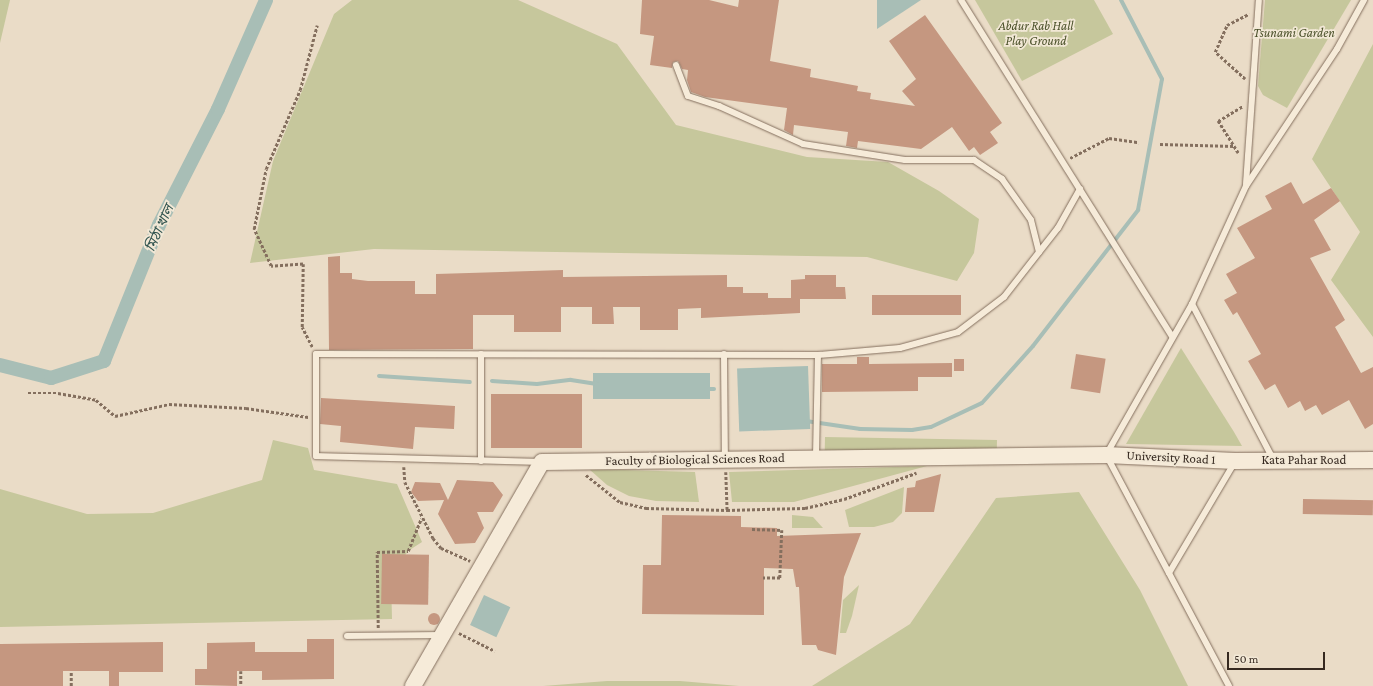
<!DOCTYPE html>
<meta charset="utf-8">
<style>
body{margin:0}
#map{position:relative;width:1373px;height:686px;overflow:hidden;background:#eadcc7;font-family:"Crimson Pro","Noto Sans Bengali",serif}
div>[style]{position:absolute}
.green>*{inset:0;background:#c6c79c;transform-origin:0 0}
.water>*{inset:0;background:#a8beb6;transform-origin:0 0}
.stream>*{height:4px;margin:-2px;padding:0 2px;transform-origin:2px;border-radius:2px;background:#a8beb6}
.canal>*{height:14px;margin:-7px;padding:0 7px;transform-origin:7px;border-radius:7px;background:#a8beb6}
.building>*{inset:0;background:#c59780;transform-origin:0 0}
.round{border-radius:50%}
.path>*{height:2.5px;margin-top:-1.25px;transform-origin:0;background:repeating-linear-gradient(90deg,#846f5e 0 3px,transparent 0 5px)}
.roads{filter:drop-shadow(0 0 1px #846f5e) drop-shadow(0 0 1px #846f5e)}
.service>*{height:6px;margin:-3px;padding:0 3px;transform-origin:3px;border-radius:3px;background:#f6ebd9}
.tertiary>*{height:16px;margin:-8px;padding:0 8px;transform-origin:8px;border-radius:8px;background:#f6ebd9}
span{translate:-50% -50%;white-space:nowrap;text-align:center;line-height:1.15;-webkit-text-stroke:3.5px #f2e8d6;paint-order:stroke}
.park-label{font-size:13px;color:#4a5029;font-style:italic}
.street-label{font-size:13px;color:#362920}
.water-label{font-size:14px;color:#31544f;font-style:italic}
.scale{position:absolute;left:1227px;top:652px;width:98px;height:18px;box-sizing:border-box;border:2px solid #362920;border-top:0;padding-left:5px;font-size:12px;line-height:14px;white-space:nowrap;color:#362920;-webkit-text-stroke:3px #f2e8d6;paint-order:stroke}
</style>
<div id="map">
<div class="green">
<div style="clip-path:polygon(0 0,10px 0,0 43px)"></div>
<div style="clip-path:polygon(352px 0,518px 0,617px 44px,676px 125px,807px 157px,888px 162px,939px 191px,979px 219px,974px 253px,957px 281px,867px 257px,374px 249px,250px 263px,273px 161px,334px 14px)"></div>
<div style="clip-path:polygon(975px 0,1094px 0,1113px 34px,1022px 81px)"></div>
<div style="clip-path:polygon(1265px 0,1351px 0,1287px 108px,1263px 95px,1258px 86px)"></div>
<div style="clip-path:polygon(1373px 44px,1373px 337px,1331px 280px,1360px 232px,1312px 159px)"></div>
<div style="clip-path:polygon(1181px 348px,1234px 432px,1242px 446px,1126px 444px)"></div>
<div style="left:825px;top:437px;width:172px;height:16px;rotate:1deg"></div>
<div style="clip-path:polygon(273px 440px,308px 448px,314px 470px,397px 484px,422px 542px,408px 551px,391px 577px,392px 619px,0 627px,0 489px,87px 514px,153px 513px,262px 480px)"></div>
<div style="clip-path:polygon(927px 466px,794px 502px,732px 502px,729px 472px)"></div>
<div style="clip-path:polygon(589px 469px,695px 472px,699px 502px,656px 501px,629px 496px,607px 485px)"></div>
<div style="clip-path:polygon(904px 487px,902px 513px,893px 522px,874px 527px,849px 527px,845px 510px)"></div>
<div style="clip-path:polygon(1079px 492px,1140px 590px,1188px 686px,812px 686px,910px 624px,996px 498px)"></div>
<div style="clip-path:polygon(792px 515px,813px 517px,823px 528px,792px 528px)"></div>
<div style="clip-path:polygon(859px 585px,852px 616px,846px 633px,840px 633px,843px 600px)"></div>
<div style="clip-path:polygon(607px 681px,680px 681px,739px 686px,543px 686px)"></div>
</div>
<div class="water">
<div style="clip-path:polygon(877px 0,921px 0,877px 29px)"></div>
<div style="left:808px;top:366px;width:63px;height:71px;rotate:88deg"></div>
<div style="left:593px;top:373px;width:117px;height:26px"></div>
<div style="left:484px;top:595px;width:29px;height:33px;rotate:25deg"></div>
</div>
<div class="stream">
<div style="left:379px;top:376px;width:91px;rotate:3.8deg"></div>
<div style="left:492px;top:381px;width:45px;rotate:3.8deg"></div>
<div style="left:537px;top:384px;width:34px;rotate:-7deg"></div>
<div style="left:571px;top:380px;width:26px;rotate:9deg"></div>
<div style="left:706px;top:389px;width:8px"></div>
<div style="left:806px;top:421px;width:55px;rotate:8.4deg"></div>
<div style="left:860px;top:429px;width:52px;rotate:1.1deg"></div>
<div style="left:912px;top:430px;width:19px;rotate:-9deg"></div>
<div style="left:931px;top:427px;width:56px;rotate:-25.2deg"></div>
<div style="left:982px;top:403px;width:76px;rotate:-48.2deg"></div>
<div style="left:1033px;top:346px;width:172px;rotate:-52.3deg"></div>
<div style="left:1138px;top:210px;width:133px;rotate:-79.6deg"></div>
<div style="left:1162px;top:79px;width:89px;rotate:-117.4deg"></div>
</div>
<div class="canal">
<div style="left:0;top:365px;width:53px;rotate:14.3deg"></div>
<div style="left:51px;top:378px;width:56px;rotate:-17.8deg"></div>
<div style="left:104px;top:361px;width:147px;rotate:-68deg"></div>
<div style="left:159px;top:225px;width:130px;rotate:-63deg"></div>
<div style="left:218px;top:109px;width:119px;rotate:-66.2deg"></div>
</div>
<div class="building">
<div style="clip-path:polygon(642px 0,709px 0,738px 7px,739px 0,779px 0,770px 61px,811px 69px,810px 77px,858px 86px,857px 91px,871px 93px,870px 99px,915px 106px,902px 91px,916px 79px,889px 41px,925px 15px,1002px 123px,990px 132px,998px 143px,980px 155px,974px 147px,969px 151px,952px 127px,921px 149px,858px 141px,857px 148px,846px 146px,848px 132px,794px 125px,793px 135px,784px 130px,787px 108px,705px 97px,691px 92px,687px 80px,688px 70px,682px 69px,678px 61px,673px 62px,672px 68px,650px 65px,654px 36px,640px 34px)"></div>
<div style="clip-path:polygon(1291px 182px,1303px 204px,1331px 188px,1340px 201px,1314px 220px,1331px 250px,1310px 258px,1345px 320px,1335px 327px,1361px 373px,1373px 367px,1373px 424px,1365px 429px,1349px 400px,1322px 415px,1316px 405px,1305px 411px,1300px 401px,1288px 408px,1275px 384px,1265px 390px,1248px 361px,1261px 354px,1237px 312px,1233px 315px,1224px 300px,1237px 293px,1226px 274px,1255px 258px,1237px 228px,1272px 209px,1265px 196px)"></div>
<div style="clip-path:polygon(340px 256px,340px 273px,352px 273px,352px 279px,368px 281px,415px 281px,415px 294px,436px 294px,436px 274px,563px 270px,563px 277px,727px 275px,727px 287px,743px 287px,743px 293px,768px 293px,768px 298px,791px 298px,791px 280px,805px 279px,805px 275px,836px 275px,836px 287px,845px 287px,846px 299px,800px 299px,800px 313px,701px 318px,701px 308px,678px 309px,678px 330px,640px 330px,640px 307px,613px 307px,614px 324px,592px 324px,592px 307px,561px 307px,561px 332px,514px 332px,514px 315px,473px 315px,473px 349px,329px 350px,328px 257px)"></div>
<div style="left:872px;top:295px;width:89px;height:20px"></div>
<div style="left:1076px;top:354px;width:30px;height:35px;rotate:9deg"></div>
<div style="clip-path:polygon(857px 357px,869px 357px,869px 364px,952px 363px,952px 377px,918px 377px,918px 391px,822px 392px,822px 364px,857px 364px)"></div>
<div style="left:954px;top:359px;width:10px;height:12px"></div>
<div style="left:491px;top:394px;width:91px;height:54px"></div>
<div style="clip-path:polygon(321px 398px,455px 406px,454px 429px,415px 427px,413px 449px,340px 442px,341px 426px,320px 424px)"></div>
<div style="clip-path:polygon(941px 474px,934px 512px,905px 512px,907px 488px,915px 487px,916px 481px)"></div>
<div style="clip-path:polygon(457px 480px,493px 482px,503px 495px,493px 512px,477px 512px,484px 528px,475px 543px,455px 544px,438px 514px,444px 500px,418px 501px,411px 492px,415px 482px,440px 483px,448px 500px)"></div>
<div style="left:1303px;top:499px;width:70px;height:15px;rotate:1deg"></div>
<div style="clip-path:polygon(662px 515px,741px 516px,741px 527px,777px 528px,777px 536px,861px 533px,844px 577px,836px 655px,818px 650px,816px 645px,802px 645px,799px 587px,796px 587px,793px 569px,764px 568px,764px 615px,642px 614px,643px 565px,661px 565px)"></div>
<div style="left:382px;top:554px;width:47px;height:50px;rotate:1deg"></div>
<div class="round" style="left:428px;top:613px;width:12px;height:12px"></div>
<div style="clip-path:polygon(307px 639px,334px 639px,334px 679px,262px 680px,262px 671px,237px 671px,237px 686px,195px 685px,195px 669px,207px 669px,207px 643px,255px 642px,255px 652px,307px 652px)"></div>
<div style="clip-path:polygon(163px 642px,163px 672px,119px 672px,119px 686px,109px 686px,109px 671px,63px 671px,63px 686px,0 686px,0 644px)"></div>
</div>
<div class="path">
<div style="left:1245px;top:79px;width:40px;rotate:-138deg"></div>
<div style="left:1215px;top:52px;width:30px;rotate:-66deg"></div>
<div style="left:1227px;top:25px;width:25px;rotate:-27deg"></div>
<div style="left:1160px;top:144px;width:74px;rotate:1.5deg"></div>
<div style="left:1238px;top:153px;width:38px;rotate:-122deg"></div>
<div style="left:1218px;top:121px;width:29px;rotate:-31deg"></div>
<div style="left:1070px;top:158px;width:44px;rotate:-27.1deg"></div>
<div style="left:1109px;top:138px;width:30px;rotate:8deg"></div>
<div style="left:312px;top:347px;width:22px;rotate:-117deg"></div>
<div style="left:302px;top:327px;width:63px;rotate:-89.1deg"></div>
<div style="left:303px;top:264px;width:32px;rotate:176deg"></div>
<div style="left:271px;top:266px;width:41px;rotate:-114.7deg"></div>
<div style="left:254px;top:229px;width:61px;rotate:-78.7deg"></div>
<div style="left:266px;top:169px;width:86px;rotate:-66.7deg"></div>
<div style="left:300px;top:90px;width:67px;rotate:-75.3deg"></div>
<div style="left:28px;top:393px;width:30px"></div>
<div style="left:58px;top:393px;width:39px;rotate:10deg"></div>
<div style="left:96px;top:400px;width:25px;rotate:40deg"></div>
<div style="left:115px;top:416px;width:55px;rotate:-12.5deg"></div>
<div style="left:169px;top:404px;width:77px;rotate:3deg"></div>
<div style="left:246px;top:408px;width:63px;rotate:8.3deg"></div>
<div style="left:404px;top:467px;width:15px;rotate:86deg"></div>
<div style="left:405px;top:482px;width:63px;rotate:63.4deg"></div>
<div style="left:433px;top:538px;width:13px;rotate:51deg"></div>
<div style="left:441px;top:548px;width:32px;rotate:24deg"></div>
<div style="left:726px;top:472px;width:38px;rotate:88deg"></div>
<div style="left:586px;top:475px;width:43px;rotate:38.5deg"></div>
<div style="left:620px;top:502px;width:27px;rotate:13deg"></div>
<div style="left:646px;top:508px;width:81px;rotate:1.4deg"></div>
<div style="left:727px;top:510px;width:78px;rotate:-1.5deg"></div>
<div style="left:805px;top:508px;width:40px;rotate:-13deg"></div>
<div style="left:844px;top:499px;width:77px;rotate:-19.9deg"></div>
<div style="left:752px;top:529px;width:30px;rotate:2deg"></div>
<div style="left:782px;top:530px;width:48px;rotate:92.4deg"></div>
<div style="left:780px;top:578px;width:17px;rotate:180deg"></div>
<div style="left:378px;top:628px;width:76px;rotate:-90.8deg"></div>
<div style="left:377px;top:552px;width:31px;rotate:-2deg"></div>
<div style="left:408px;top:551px;width:35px;rotate:-68deg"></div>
<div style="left:459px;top:633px;width:40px;rotate:26.6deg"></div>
<div style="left:241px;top:671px;width:15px;rotate:90deg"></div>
<div style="left:71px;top:686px;width:15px;rotate:-90deg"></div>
</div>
<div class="roads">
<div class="service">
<div style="left:961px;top:0;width:397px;rotate:57.9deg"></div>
<div style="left:676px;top:65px;width:33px;rotate:69deg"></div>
<div style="left:688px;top:96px;width:33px;rotate:18deg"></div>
<div style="left:719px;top:106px;width:92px;rotate:24.3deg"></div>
<div style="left:803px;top:144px;width:103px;rotate:8.9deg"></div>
<div style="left:905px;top:160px;width:69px"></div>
<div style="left:974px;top:160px;width:34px;rotate:34deg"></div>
<div style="left:1002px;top:179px;width:50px;rotate:54.7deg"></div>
<div style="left:1031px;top:220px;width:33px;rotate:76deg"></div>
<div style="left:1246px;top:184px;width:184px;rotate:-86deg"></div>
<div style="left:1192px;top:304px;width:175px;rotate:62.4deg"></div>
<div style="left:481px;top:354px;width:107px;rotate:90deg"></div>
<div style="left:724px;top:354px;width:106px;rotate:89.5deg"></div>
<div style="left:816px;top:457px;width:102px;rotate:-88.9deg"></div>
<div style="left:540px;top:462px;width:224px;rotate:-178.5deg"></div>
<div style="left:316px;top:456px;width:102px;rotate:-90deg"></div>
<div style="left:316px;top:354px;width:502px;rotate:0.11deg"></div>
<div style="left:818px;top:355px;width:82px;rotate:-4.9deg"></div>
<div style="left:900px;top:348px;width:60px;rotate:-15.4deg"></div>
<div style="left:958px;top:332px;width:58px;rotate:-37.3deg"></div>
<div style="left:1004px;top:297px;width:88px;rotate:-52deg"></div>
<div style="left:1058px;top:228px;width:45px;rotate:-60.6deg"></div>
<div style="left:1169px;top:573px;width:129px;rotate:-59.3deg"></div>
<div style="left:347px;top:636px;width:93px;rotate:-0.6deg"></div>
<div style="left:1229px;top:686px;width:262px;rotate:-118deg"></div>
<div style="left:1106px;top:455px;width:174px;rotate:-60.3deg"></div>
<div style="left:1192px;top:304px;width:130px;rotate:-65.4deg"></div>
<div style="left:1246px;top:186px;width:164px;rotate:-56.4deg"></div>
<div style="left:1337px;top:49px;width:56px;rotate:-61.1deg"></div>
</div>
<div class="tertiary">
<div style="left:413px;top:686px;width:258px;rotate:-60.1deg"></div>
<div style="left:542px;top:462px;width:564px;rotate:-0.71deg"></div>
<div style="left:1106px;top:455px;width:129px;rotate:2.7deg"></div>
<div style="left:1235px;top:461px;width:138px;rotate:-0.4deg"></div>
</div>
</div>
<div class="park-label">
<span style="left:1036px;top:34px">Abdur Rab Hall<br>Play Ground</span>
<span style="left:1294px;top:33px">Tsunami Garden</span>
</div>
<div class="street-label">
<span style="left:1171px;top:458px;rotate:3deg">University Road 1</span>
<span style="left:695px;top:460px;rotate:-1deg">Faculty of Biological Sciences Road</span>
<span style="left:1304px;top:460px">Kata Pahar Road</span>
</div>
<div class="water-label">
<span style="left:159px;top:228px;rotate:-66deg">মিঠা খাল</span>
</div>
<div class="scale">50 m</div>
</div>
